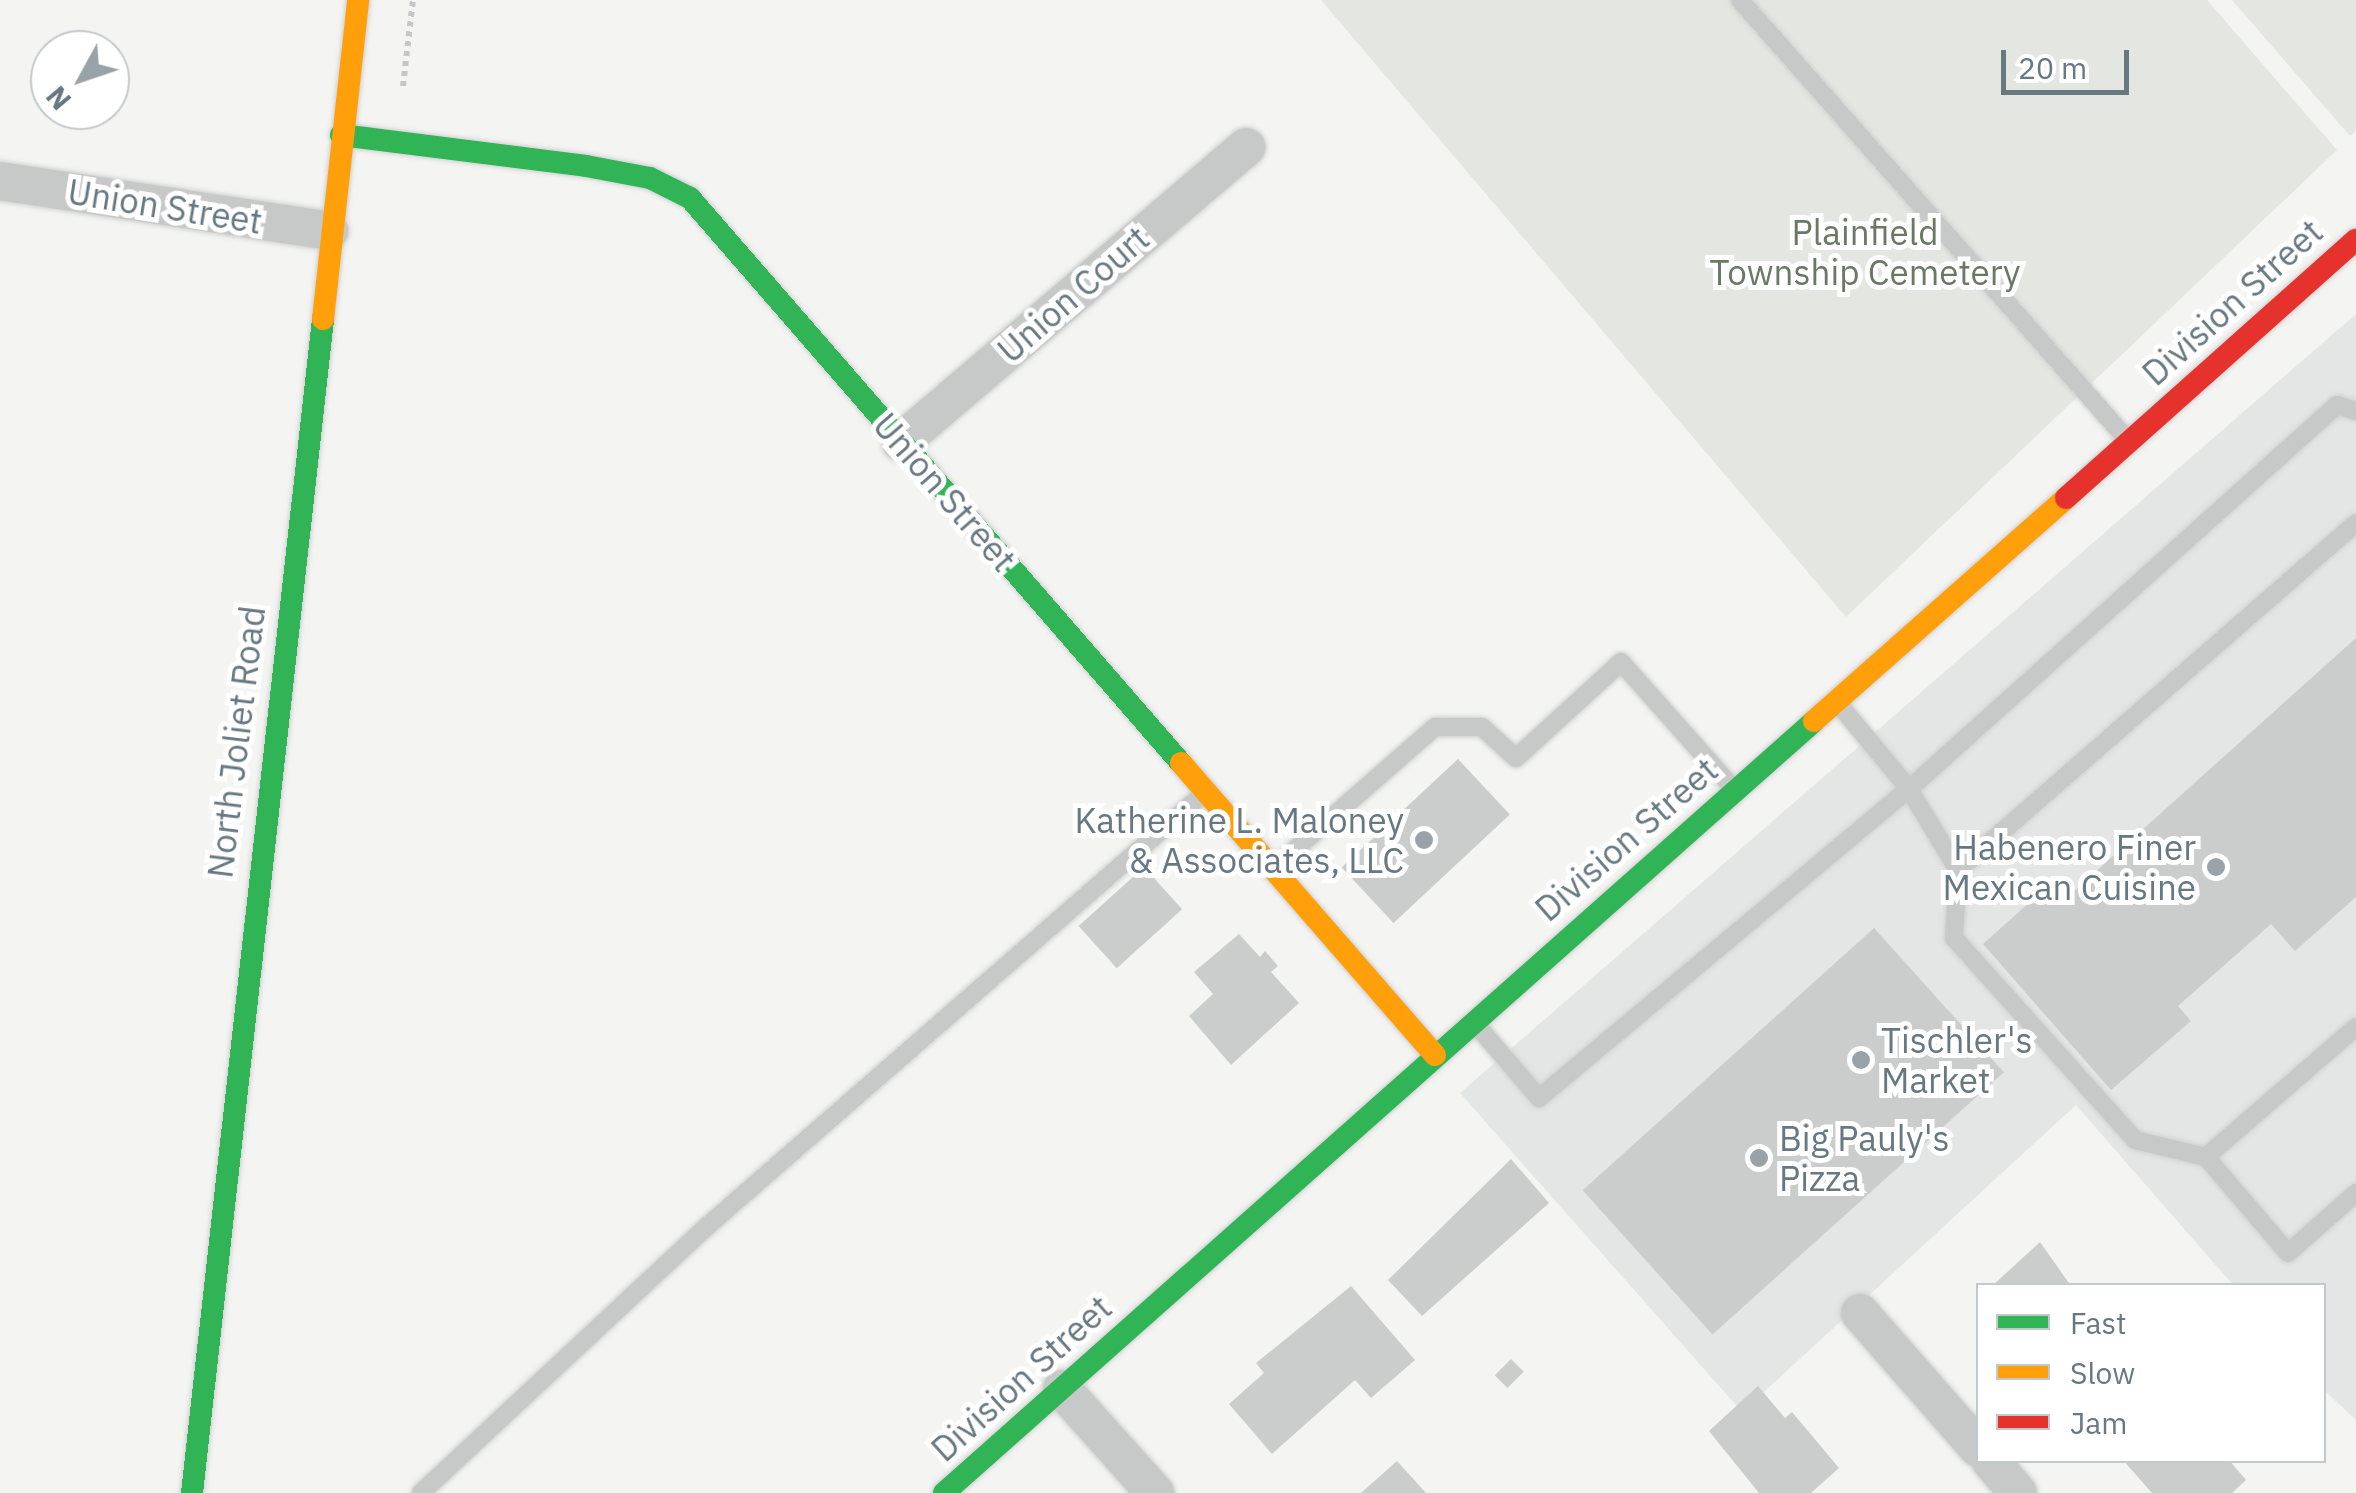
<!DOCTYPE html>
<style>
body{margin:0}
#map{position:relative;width:2356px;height:1493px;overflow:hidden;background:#f4f4f3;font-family:"IBM Plex Sans",sans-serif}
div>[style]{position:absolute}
.built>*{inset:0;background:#e4e6e6}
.green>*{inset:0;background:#e3e6e1}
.building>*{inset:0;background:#cbcccc;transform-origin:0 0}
.path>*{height:6px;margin-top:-3px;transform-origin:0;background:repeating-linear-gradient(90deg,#c5c6c7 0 5px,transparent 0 10px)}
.roads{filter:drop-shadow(0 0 2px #d0d1d1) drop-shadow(0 0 2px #d0d1d1)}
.lane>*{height:18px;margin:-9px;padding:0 9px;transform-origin:9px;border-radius:9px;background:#c7c9c9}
.street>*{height:38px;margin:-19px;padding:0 19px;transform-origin:19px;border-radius:19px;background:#c7c9c9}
.fast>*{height:22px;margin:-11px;padding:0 11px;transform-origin:11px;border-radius:11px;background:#30b455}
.slow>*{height:22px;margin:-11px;padding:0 11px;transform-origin:11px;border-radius:11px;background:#ff9f0a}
.jam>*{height:22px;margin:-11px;padding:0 11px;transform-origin:11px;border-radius:11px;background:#e5322d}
.dots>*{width:28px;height:28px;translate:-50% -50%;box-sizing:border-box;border:5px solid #fff;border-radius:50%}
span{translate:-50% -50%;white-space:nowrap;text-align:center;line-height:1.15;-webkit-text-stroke:10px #fff;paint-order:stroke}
.street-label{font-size:35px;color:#677881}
.park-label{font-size:35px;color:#6b7865}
.poi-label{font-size:35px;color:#677881}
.right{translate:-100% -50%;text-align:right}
.left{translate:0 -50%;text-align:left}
.legend{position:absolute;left:1976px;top:1283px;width:350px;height:180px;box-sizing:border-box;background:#fff;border:2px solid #c2c9cd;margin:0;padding:12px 18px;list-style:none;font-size:30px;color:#677881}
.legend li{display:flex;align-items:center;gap:20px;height:50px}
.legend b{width:50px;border:2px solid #c2c9cd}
.north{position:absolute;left:30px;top:30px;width:100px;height:100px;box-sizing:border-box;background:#fff;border:2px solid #c2c9cd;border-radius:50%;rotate:230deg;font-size:28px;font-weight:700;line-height:40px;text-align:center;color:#677881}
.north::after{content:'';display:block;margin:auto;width:35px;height:45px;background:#98a3a9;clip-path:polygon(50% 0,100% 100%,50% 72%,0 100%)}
.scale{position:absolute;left:2001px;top:50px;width:128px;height:45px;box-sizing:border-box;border:5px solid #677881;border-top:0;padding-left:12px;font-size:30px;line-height:35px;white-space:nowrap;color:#677881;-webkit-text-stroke:8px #fff;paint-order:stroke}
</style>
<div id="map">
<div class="built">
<div style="clip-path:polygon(2356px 314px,2356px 1420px,2324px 1390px,2324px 1286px,2233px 1285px,2076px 1105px,1742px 1412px,1460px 1093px)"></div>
</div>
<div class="green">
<div style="clip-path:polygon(1321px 0,2207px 0,2337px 150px,1846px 617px)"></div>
<div style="clip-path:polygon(2232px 0,2356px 0,2356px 131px,2350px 136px)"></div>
</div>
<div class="building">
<div style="clip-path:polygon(2356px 638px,2356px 897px,2295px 951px,2271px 924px,2178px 1006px,2191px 1021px,2111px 1090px,1983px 944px,2057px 878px,2073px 892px)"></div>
<div style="left:1458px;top:759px;width:76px;height:159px;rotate:47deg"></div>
<div style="left:1144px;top:867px;width:57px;height:88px;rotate:48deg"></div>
<div style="left:1874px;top:928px;width:194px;height:392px;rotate:48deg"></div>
<div style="clip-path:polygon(1239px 934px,1260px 957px,1265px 951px,1278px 966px,1271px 972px,1299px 1003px,1231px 1065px,1189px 1016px,1213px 994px,1194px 972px)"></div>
<div style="clip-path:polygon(1511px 1159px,1549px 1203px,1422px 1316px,1388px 1280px)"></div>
<div style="clip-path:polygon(2040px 1242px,2071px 1286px,1992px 1286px)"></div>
<div style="clip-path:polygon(1351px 1286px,1415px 1360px,1371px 1398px,1355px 1380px,1272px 1454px,1229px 1404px,1264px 1373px,1256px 1363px)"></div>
<div style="left:1511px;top:1359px;width:18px;height:23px;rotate:45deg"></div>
<div style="clip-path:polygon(1758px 1386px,1785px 1418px,1792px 1412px,1839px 1468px,1811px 1493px,1759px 1493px,1709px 1431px)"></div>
<div style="clip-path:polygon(2123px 1460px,2229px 1460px,2246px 1480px,2232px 1493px,2152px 1493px)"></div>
<div style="clip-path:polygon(1397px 1461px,1426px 1493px,1361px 1493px)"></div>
</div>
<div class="path">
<div style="left:403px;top:86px;width:87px;rotate:-83.4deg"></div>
</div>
<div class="roads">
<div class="lane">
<div style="left:1740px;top:0;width:582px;rotate:48.62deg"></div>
<div style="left:1841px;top:707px;width:107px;rotate:50.3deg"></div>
<div style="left:1909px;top:789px;width:95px;rotate:58.8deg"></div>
<div style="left:1958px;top:870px;width:528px;rotate:-41.08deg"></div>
<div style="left:1275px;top:867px;width:213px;rotate:-41.2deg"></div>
<div style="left:1435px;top:727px;width:47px"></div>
<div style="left:1482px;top:727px;width:46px;rotate:42.4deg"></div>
<div style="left:1516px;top:758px;width:142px;rotate:-42.4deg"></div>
<div style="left:1621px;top:662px;width:166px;rotate:48.4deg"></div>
<div style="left:1958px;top:870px;width:68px;rotate:93.4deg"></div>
<div style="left:1954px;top:938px;width:271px;rotate:48.1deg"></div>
<div style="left:2135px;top:1140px;width:73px;rotate:13.5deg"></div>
<div style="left:2356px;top:1027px;width:198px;rotate:139.1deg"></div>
<div style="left:2206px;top:1157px;width:126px;rotate:49.5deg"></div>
<div style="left:2288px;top:1253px;width:91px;rotate:-41.4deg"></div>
<div style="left:1479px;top:1028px;width:92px;rotate:49.4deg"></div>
<div style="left:1539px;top:1098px;width:482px;rotate:-39.9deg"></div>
<div style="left:1909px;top:789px;width:575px;rotate:-41.9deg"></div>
<div style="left:2337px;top:405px;width:20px;rotate:18deg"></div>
<div style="left:421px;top:1493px;width:387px;rotate:-43deg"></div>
<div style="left:704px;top:1229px;width:662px;rotate:-41.08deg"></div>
</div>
<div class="street">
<div style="left:0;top:181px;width:333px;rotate:8.6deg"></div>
<div style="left:901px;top:442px;width:454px;rotate:-40.5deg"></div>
<div style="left:1860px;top:1313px;width:179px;rotate:48.8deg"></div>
<div style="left:1062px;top:1389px;width:140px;rotate:48.2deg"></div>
<div style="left:1990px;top:1460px;width:43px;rotate:49.7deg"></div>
</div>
<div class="fast">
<div style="left:341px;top:135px;width:247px;rotate:7.2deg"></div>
<div style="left:586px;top:166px;width:65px;rotate:10.6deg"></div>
<div style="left:650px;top:178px;width:45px;rotate:26.6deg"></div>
<div style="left:690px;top:198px;width:749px;rotate:49.01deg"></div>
<div style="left:192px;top:1493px;width:1181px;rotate:-83.63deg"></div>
<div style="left:944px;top:1493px;width:1163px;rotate:-41.58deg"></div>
</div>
<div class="slow">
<div style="left:323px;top:319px;width:321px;rotate:-83.7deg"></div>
<div style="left:1814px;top:721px;width:337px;rotate:-41.5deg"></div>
<div style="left:1181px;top:763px;width:387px;rotate:49deg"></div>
</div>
<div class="jam">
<div style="left:2066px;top:498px;width:388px;rotate:-41.7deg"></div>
</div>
</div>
<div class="dots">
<div style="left:1424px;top:840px;background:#98a3a9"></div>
<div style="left:2216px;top:867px;background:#98a3a9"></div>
<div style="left:1861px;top:1060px;background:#98a3a9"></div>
<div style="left:1759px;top:1158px;background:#98a3a9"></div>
</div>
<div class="street-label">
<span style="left:165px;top:206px;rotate:9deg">Union Street</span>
<span style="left:1073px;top:294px;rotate:-41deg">Union Court</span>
<span style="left:2232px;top:302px;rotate:-42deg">Division Street</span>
<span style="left:945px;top:492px;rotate:49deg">Union Street</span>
<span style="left:236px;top:742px;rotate:-83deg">North Joliet Road</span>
<span style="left:1626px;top:839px;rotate:-41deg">Division Street</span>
<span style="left:1021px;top:1378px;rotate:-42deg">Division Street</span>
</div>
<div class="park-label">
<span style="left:1865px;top:252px">Plainfield<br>Township Cemetery</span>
</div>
<div class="poi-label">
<span class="right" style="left:1404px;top:840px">Katherine L. Maloney<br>&amp; Associates, LLC</span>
<span class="right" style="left:2196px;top:867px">Habenero Finer<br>Mexican Cuisine</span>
<span class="left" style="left:1881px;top:1060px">Tischler's<br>Market</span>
<span class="left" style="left:1779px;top:1158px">Big Pauly's<br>Pizza</span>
</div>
<ul class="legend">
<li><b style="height:12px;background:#30b455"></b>Fast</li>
<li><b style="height:12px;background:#ff9f0a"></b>Slow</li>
<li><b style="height:12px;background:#e5322d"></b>Jam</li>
</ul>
<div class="north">N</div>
<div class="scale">20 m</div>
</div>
